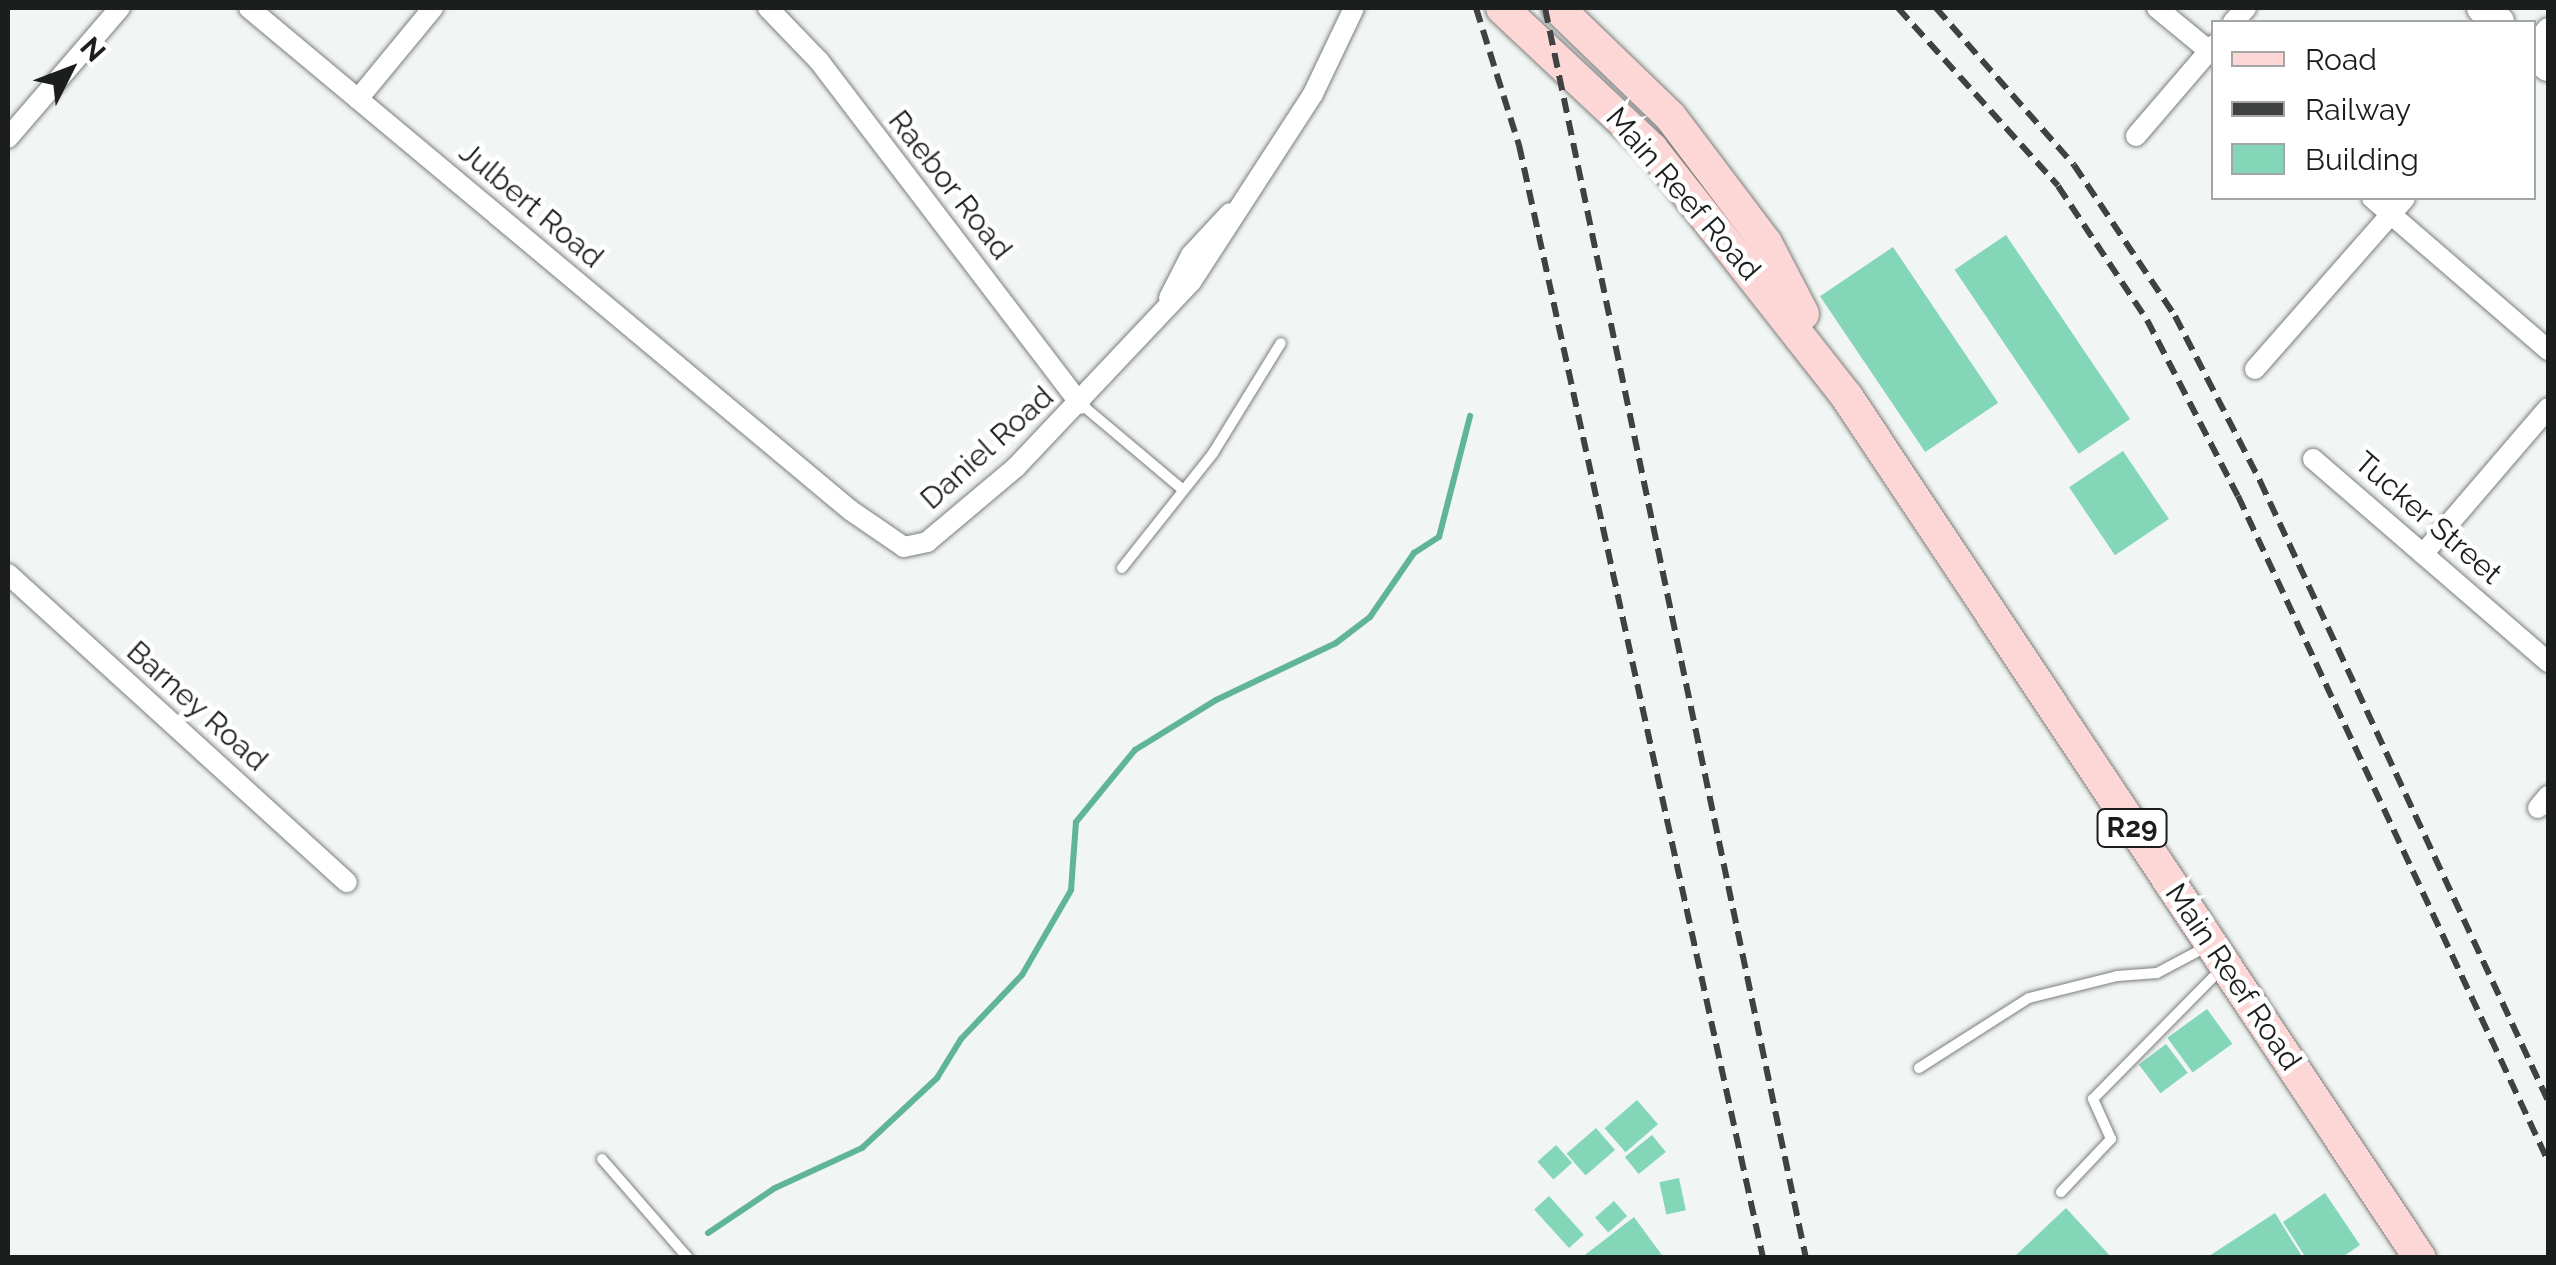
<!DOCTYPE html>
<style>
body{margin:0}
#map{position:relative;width:2556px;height:1265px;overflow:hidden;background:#f1f5f3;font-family:Raleway,sans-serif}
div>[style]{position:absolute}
.stream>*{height:6px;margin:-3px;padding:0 3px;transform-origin:3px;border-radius:3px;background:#61b597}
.building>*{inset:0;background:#83d7b8;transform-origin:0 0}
.roads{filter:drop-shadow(0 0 2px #7b7e7c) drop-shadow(0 0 2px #7b7e7c)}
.lane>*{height:10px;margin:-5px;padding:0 5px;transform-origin:5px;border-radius:5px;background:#fff}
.street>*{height:20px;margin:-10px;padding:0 10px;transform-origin:10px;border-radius:10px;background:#fff}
.secondary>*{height:30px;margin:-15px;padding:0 15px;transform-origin:15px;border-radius:15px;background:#fff}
.primary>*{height:32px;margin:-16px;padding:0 16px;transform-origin:16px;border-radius:16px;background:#fdd6d6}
.rail>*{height:6px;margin-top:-3px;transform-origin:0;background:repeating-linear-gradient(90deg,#404241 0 15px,transparent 0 23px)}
span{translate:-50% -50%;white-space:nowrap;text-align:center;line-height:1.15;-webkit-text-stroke:9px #fff;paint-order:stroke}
.shield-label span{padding:2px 8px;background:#fff;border:2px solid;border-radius:8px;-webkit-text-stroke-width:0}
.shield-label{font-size:28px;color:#1c1d1d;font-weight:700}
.street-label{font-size:30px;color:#1c1d1d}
.frame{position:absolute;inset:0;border:10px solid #1c1d1d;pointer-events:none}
.legend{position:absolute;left:2211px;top:20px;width:325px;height:180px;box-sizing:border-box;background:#fff;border:2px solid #a4a5a5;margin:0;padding:12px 18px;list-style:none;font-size:30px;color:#1c1d1d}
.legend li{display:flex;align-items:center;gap:20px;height:50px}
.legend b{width:50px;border:2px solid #a4a5a5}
.north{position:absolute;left:20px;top:20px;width:100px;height:100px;-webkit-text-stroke:8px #fff;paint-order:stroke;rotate:48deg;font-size:28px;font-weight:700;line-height:40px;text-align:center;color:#1c1d1d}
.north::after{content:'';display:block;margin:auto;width:35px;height:45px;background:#1c1d1d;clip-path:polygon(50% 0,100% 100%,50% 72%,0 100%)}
</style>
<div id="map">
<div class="stream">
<div style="left:708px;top:1233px;width:81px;rotate:-33.9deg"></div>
<div style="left:775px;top:1188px;width:96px;rotate:-24.7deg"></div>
<div style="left:862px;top:1148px;width:103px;rotate:-43deg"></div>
<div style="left:937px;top:1078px;width:46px;rotate:-58.4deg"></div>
<div style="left:961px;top:1039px;width:88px;rotate:-46.4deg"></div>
<div style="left:1022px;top:975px;width:98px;rotate:-60deg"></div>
<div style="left:1071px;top:890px;width:68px;rotate:-85.8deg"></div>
<div style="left:1076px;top:822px;width:93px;rotate:-50.7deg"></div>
<div style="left:1135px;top:750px;width:95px;rotate:-31.7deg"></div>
<div style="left:1216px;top:700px;width:133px;rotate:-25.4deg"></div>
<div style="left:1336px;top:643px;width:43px;rotate:-37.4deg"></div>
<div style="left:1370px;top:617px;width:78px;rotate:-55.5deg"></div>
<div style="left:1414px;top:553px;width:30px;rotate:-33deg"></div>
<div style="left:1439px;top:537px;width:125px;rotate:-75.6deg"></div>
</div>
<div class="building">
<div style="left:2006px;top:235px;width:222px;height:62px;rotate:56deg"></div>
<div style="left:1893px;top:247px;width:188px;height:88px;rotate:56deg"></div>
<div style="left:2123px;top:451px;width:82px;height:65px;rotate:56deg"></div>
<div style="left:2207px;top:1009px;width:43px;height:49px;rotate:54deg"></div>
<div style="left:2166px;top:1044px;width:36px;height:34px;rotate:53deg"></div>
<div style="left:1637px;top:1100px;width:32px;height:43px;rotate:49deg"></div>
<div style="left:1596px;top:1128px;width:29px;height:39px;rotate:49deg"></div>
<div style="left:1652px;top:1135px;width:22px;height:35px;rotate:51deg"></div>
<div style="left:1556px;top:1145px;width:24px;height:25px;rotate:48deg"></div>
<div style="left:1679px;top:1178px;width:33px;height:20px;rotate:78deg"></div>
<div style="clip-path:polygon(2325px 1193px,2360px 1245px,2341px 1258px,2306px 1258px,2283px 1222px)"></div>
<div style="left:1549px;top:1196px;width:52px;height:20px;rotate:48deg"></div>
<div style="left:1614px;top:1201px;width:20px;height:25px;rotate:49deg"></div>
<div style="clip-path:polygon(2066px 1208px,2112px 1258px,2013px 1258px)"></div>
<div style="clip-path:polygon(2275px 1213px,2303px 1258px,2206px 1258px)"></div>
<div style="clip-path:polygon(1634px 1217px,1664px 1258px,1581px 1258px)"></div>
</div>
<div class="roads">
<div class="lane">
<div style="left:1081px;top:404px;width:133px;rotate:40.1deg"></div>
<div style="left:1122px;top:568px;width:147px;rotate:-51.6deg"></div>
<div style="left:1213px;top:453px;width:129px;rotate:-58.3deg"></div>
<div style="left:1919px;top:1068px;width:130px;rotate:-32.5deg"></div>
<div style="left:2029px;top:998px;width:91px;rotate:-14deg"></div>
<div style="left:2117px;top:976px;width:40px;rotate:-4.3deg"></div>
<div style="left:2157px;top:973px;width:55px;rotate:-28deg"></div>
<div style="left:602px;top:1159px;width:131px;rotate:49deg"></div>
<div style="left:2061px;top:1192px;width:73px;rotate:-46.7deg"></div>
<div style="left:2111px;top:1139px;width:44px;rotate:-114.2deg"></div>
<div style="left:2093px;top:1099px;width:182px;rotate:-45.4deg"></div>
</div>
<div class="street">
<div style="left:249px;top:8px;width:783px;rotate:39.87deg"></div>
<div style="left:850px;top:510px;width:65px;rotate:34.4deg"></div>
<div style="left:904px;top:547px;width:24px;rotate:-12deg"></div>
<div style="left:927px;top:542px;width:116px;rotate:-40.1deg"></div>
<div style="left:1016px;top:467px;width:255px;rotate:-46.6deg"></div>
<div style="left:1191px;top:282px;width:224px;rotate:-57deg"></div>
<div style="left:1313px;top:94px;width:95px;rotate:-64.5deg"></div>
<div style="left:768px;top:8px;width:74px;rotate:46.1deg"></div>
<div style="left:819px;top:61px;width:431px;rotate:52.7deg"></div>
<div style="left:2157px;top:8px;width:74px;rotate:39.5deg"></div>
<div style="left:2233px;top:22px;width:19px;rotate:-47deg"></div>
<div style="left:2534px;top:45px;width:22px;rotate:-51deg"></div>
<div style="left:358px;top:99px;width:118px;rotate:-50.5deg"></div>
<div style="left:2136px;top:136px;width:120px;rotate:-49.4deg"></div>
<div style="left:8px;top:138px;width:172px;rotate:-49.3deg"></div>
<div style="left:2372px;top:198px;width:233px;rotate:40.8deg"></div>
<div style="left:1169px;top:298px;width:48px;rotate:-62.9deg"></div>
<div style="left:1191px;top:255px;width:57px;rotate:-47.1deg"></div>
<div style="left:2255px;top:369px;width:227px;rotate:-48.7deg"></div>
<div style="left:2313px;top:459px;width:311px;rotate:40.8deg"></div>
<div style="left:2423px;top:554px;width:192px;rotate:-49.4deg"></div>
<div style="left:8px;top:574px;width:458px;rotate:42.3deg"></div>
<div style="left:2538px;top:808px;width:16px;rotate:-50deg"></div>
</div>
<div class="secondary">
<div style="left:2482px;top:8px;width:22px;rotate:39deg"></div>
<div style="left:2534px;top:53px;width:19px;rotate:43deg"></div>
</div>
<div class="primary">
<div style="left:1502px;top:8px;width:206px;rotate:43.2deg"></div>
<div style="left:1652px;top:149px;width:315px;rotate:51.8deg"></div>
<div style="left:1847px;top:397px;width:1034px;rotate:56.36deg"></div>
<div style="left:1558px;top:8px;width:156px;rotate:44deg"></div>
<div style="left:1670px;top:116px;width:159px;rotate:52.9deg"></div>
<div style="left:1766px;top:243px;width:80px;rotate:62.5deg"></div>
</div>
</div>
<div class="rail">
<div style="left:1476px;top:8px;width:144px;rotate:72.6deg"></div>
<div style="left:1519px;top:145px;width:1139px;rotate:77.63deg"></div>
<div style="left:1545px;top:8px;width:1277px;rotate:78.21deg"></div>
<div style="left:1898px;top:8px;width:239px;rotate:48deg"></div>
<div style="left:2058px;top:186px;width:161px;rotate:56.4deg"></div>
<div style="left:2147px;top:320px;width:198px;rotate:62.7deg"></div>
<div style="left:2238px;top:496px;width:734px;rotate:65.01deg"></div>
<div style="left:1936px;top:8px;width:209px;rotate:48.7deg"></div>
<div style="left:2074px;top:165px;width:182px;rotate:56.2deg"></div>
<div style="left:2175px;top:316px;width:186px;rotate:62.7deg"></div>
<div style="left:2260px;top:481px;width:684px;rotate:65.08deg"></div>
</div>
<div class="shield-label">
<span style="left:2132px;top:828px">R29</span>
</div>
<div class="street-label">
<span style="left:950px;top:185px;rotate:52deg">Raebor Road</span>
<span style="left:1683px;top:194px;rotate:49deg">Main Reef Road</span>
<span style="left:531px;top:205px;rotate:40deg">Julbert Road</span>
<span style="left:987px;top:448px;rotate:-42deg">Daniel Road</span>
<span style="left:2428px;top:518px;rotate:41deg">Tucker Street</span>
<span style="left:197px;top:706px;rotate:42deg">Barney Road</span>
<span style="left:2233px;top:977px;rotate:56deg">Main Reef Road</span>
</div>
<div class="frame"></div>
<ul class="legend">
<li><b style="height:12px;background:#fdd6d6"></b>Road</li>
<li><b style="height:12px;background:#404241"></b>Railway</li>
<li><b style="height:28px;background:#83d7b8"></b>Building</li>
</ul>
<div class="north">N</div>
</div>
